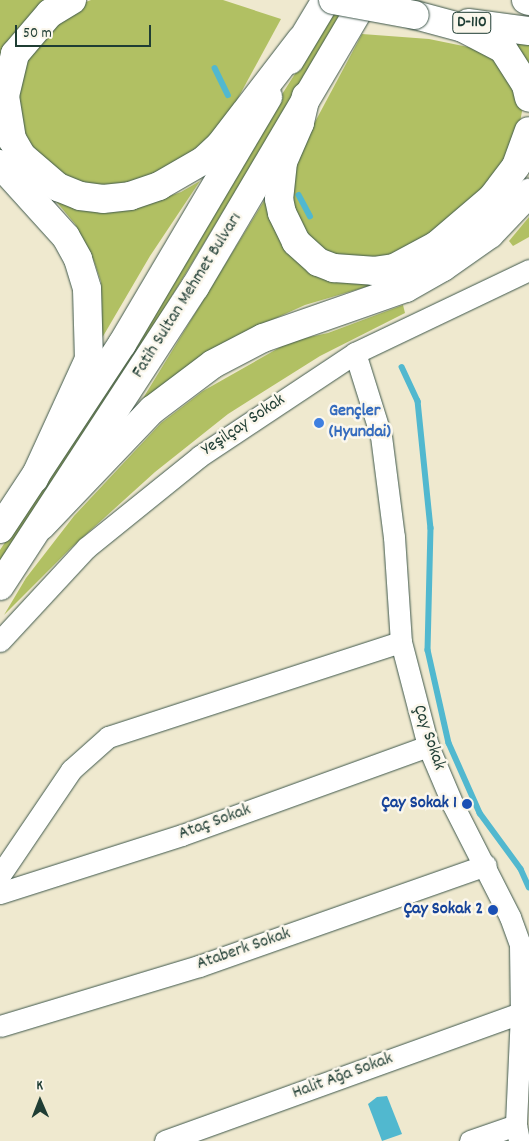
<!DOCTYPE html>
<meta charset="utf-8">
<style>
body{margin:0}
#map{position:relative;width:529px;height:1141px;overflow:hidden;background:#efe9cf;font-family:Dekko,sans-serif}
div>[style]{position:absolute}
.green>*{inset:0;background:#b1c063}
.water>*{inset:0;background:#51b8cf}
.stream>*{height:5.5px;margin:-2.75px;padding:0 2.75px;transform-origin:2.75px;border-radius:2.75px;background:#51b8cf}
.roads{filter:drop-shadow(0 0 1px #3e574b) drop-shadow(0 0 1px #3e574b)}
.street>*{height:21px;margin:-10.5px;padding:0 10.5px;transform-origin:10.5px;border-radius:10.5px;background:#fff}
.primary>*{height:28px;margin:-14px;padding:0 14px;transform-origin:14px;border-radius:14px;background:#fff}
.highway>*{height:28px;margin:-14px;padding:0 14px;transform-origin:14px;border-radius:14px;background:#fff}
.bridges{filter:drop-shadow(0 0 1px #3e574b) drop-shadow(0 0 1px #3e574b)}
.highway-bridge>*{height:28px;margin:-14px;padding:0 14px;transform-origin:14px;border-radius:14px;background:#fff}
.dots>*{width:14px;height:14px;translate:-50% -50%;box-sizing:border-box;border:2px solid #fbf7ec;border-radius:50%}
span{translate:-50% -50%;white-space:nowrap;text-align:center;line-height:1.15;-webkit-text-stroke:5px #fbf7ec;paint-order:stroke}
.shield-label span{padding:1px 4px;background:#fbf7ec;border:1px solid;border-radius:4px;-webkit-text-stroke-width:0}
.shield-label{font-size:16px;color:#1f3d34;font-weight:700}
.street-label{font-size:18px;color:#1f3d34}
.shop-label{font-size:18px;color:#366cbe;font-weight:700}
.left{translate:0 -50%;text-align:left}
.transit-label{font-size:18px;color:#164399;font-weight:700}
.right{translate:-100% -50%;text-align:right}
.north{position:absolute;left:15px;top:1076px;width:50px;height:50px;-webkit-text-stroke:4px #fbf7ec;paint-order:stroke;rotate:359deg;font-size:14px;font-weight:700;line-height:20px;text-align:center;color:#1f3d34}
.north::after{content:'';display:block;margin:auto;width:18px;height:22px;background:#1f3d34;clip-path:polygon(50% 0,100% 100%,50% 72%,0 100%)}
.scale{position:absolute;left:15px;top:25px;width:136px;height:22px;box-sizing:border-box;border:2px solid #1f3d34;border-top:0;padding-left:6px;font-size:15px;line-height:18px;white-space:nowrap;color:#1f3d34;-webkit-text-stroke:4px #fbf7ec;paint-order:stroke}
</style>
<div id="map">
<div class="green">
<div style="clip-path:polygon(0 0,57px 0,0 68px)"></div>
<div style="clip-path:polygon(91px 0,223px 0,281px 19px,225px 122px,190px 158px,129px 186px,94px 187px,66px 182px,22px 136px,15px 87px,20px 65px,68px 9px)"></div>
<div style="clip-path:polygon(342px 0,352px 0,139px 350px,0 563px,0 550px,134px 347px,265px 121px)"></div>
<div style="clip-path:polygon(362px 34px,429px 39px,478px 49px,504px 67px,523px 106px,515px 149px,494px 178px,468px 203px,433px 233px,393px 256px,362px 261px,322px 253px,294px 221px,290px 177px,300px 150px)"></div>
<div style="clip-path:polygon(512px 42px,529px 45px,529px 68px)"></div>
<div style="clip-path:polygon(200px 181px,150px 256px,102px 338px,101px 282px,94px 261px,75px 224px,49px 193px,135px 208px,181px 192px)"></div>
<div style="clip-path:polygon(267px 196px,274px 228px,287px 253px,316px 275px,396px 278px,305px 305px,236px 336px,137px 408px)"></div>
<div style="clip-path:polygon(529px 217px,529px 237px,513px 246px,509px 241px)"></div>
<div style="clip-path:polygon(403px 305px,405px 313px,320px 356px,228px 414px,155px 472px,71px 548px,4px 615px,26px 578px,74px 516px,161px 423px,203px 391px,291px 341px,328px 333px)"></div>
</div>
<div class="water">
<div style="clip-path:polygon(387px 1096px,402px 1134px,382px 1141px,368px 1104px,377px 1097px)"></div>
</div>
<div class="stream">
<div style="left:215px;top:68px;width:30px;rotate:64deg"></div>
<div style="left:299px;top:195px;width:24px;rotate:62deg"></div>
<div style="left:402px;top:367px;width:38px;rotate:65deg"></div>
<div style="left:418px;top:401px;width:128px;rotate:84.2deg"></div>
<div style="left:431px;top:528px;width:122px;rotate:91.4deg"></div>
<div style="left:428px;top:650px;width:95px;rotate:77.3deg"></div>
<div style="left:449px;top:743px;width:77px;rotate:66.1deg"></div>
<div style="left:480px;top:813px;width:69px;rotate:53.8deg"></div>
<div style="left:521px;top:869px;width:20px;rotate:66deg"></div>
</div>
<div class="roads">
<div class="street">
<div style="left:355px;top:353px;width:87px;rotate:72.6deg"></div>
<div style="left:381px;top:436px;width:102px;rotate:82.7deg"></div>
<div style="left:394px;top:537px;width:105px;rotate:86.2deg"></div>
<div style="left:401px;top:642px;width:107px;rotate:75.4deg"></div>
<div style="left:428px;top:746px;width:64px;rotate:67deg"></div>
<div style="left:453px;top:805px;width:126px;rotate:63deg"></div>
<div style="left:510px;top:917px;width:30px;rotate:70deg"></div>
<div style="left:520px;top:945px;width:68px;rotate:89.2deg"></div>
<div style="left:521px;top:1013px;width:112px;rotate:92.6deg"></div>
<div style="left:516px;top:1125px;width:16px;rotate:79deg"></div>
<div style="left:0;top:641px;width:127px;rotate:-47.2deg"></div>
<div style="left:86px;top:548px;width:146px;rotate:-38.9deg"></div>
<div style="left:200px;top:456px;width:186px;rotate:-33.6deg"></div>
<div style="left:355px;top:353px;width:193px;rotate:-25.5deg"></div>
<div style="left:0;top:875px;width:127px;rotate:-55.9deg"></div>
<div style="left:71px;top:770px;width:50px;rotate:-41.7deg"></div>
<div style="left:108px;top:737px;width:308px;rotate:-18deg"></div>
<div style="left:0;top:893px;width:191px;rotate:-17.7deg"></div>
<div style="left:182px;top:835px;width:262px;rotate:-19.9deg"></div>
<div style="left:0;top:1026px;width:208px;rotate:-16.8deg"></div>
<div style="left:199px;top:966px;width:304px;rotate:-19.4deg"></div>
<div style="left:165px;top:1141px;width:378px;rotate:-19.8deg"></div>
<div style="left:521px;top:1013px;width:11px;rotate:-45deg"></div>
<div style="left:470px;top:1141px;width:49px;rotate:-19.2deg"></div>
</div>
<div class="primary">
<div style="left:290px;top:60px;width:70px;rotate:-59deg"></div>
<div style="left:0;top:529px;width:222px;rotate:-56.6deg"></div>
<div style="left:122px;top:344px;width:287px;rotate:-59.4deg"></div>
<div style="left:0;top:586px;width:357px;rotate:-56.9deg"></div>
<div style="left:195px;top:287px;width:334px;rotate:-59.4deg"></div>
</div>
<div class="highway">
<div style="left:72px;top:0;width:26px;rotate:149deg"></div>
<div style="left:50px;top:13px;width:54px;rotate:130.5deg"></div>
<div style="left:15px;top:54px;width:43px;rotate:103.4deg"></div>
<div style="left:5px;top:96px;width:44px;rotate:80.8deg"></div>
<div style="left:12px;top:139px;width:20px;rotate:60deg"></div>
<div style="left:22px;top:156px;width:48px;rotate:40.7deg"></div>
<div style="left:58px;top:187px;width:24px;rotate:22deg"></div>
<div style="left:80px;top:196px;width:23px;rotate:7deg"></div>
<div style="left:103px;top:199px;width:27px;rotate:-6deg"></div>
<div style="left:130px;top:196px;width:31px;rotate:-19deg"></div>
<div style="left:159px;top:186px;width:52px;rotate:-30deg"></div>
<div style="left:204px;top:160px;width:22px;rotate:-43deg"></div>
<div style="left:220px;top:145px;width:133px;rotate:-52.4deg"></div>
<div style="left:526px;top:0;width:3px;rotate:18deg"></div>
<div style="left:415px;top:15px;width:50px;rotate:15.2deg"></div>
<div style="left:463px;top:28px;width:45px;rotate:27.7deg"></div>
<div style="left:503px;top:49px;width:43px;rotate:57.4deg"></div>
<div style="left:526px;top:85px;width:13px;rotate:77deg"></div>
<div style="left:468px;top:23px;width:62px;rotate:7.5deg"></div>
<div style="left:306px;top:96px;width:28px;rotate:103deg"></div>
<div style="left:300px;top:123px;width:43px;rotate:113.6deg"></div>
<div style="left:283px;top:162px;width:37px;rotate:96deg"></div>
<div style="left:279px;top:199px;width:14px;rotate:78deg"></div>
<div style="left:282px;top:213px;width:32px;rotate:64deg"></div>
<div style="left:296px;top:242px;width:30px;rotate:42deg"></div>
<div style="left:318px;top:262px;width:17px;rotate:21deg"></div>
<div style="left:334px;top:268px;width:39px;rotate:4deg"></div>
<div style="left:373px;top:271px;width:21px;rotate:-8deg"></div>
<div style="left:394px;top:268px;width:49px;rotate:-28.1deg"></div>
<div style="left:437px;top:245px;width:72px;rotate:-40.5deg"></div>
<div style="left:492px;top:198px;width:40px;rotate:-53deg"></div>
<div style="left:516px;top:166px;width:37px;rotate:-70deg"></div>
<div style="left:0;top:164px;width:98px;rotate:47.9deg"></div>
<div style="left:66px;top:237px;width:25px;rotate:61deg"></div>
<div style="left:78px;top:259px;width:31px;rotate:73deg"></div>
<div style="left:87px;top:289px;width:70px;rotate:88.4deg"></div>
<div style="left:89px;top:359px;width:132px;rotate:114.6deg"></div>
<div style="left:41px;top:526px;width:161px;rotate:-46.3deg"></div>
<div style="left:152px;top:410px;width:76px;rotate:-37deg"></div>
<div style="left:213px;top:364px;width:56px;rotate:-27.5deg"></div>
<div style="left:263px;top:338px;width:151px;rotate:-19.3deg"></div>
<div style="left:406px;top:288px;width:43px;rotate:-29.6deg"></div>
<div style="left:443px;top:267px;width:57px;rotate:-35.1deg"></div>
<div style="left:490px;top:234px;width:57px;rotate:-46.4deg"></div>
</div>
</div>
<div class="bridges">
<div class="highway-bridge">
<div style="left:333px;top:0;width:83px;rotate:10.4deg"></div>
</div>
</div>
<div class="dots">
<div style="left:319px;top:423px;background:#3f7fe0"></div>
<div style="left:467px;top:804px;background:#1a4fb4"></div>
<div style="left:493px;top:910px;background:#1a4fb4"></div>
</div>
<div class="shield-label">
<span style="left:472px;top:23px">D-110</span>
</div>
<div class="street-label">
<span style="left:188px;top:296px;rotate:-58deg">Fatih Sultan Mehmet Bulvarı</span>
<span style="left:244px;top:426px;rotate:-34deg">Yeşilçay Sokak</span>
<span style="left:428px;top:738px;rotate:71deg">Çay Sokak</span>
<span style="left:215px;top:823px;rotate:-20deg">Ataç Sokak</span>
<span style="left:244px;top:950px;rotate:-19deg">Ataberk Sokak</span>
<span style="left:343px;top:1077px;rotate:-20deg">Halit Ağa Sokak</span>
</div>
<div class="shop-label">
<span class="left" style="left:329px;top:423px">Gençler<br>(Hyundai)</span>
</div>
<div class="transit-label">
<span class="right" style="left:457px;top:804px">Çay Sokak 1</span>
<span class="right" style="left:483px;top:910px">Çay Sokak 2</span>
</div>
<div class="north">K</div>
<div class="scale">50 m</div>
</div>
